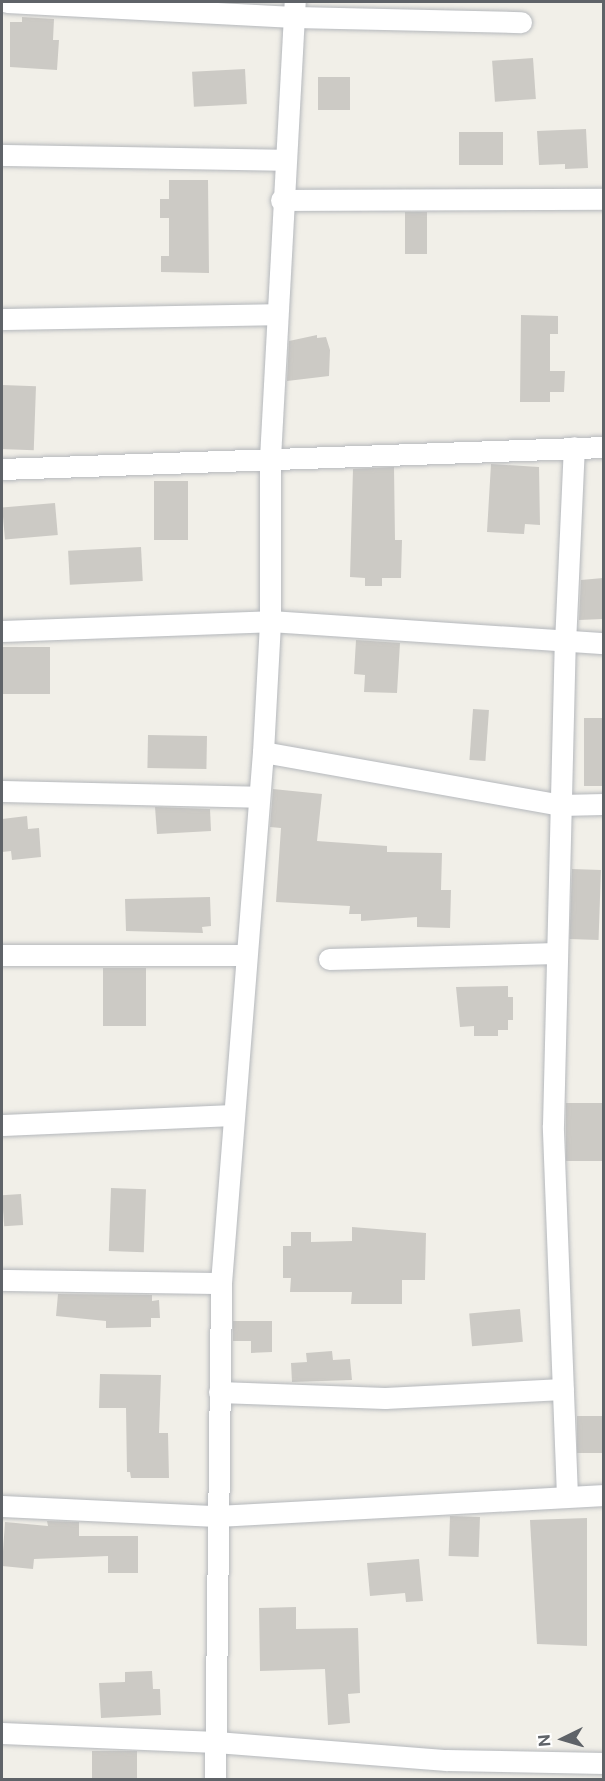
<!DOCTYPE html>
<style>
body{margin:0}
#map{position:relative;width:605px;height:1781px;overflow:hidden;background:#f1efe8;font-family:"Public Sans",sans-serif}
div>[style]{position:absolute}
.building>*{inset:0;background:#cccac5;transform-origin:0 0}
.roads{filter:drop-shadow(0 0 2px #b5b8bc) drop-shadow(0 0 2px #b5b8bc)}
.street>*{height:21px;margin:-10.5px;padding:0 10.5px;transform-origin:10.5px;border-radius:10.5px;background:#fff}
span{translate:-50% -50%;white-space:nowrap;text-align:center;line-height:1.15;-webkit-text-stroke:5px #fff;paint-order:stroke}
.frame{position:absolute;inset:0;border:3px solid #5f6368;pointer-events:none}
.north{position:absolute;left:533px;top:1709px;width:60px;height:60px;-webkit-text-stroke:4px #fff;paint-order:stroke;rotate:265deg;font-size:16px;font-weight:700;line-height:24px;text-align:center;color:#5f6368}
.north::after{content:'';display:block;margin:auto;width:21px;height:27px;background:#5f6368;clip-path:polygon(50% 0,100% 100%,50% 72%,0 100%)}
</style>
<div id="map">
<div class="building">
<div style="clip-path:polygon(22px 17px,54px 19px,53px 40px,59px 40px,57px 70px,10px 67px,10px 22px,22px 22px)"></div>
<div style="left:533px;top:58px;width:41px;height:41px;rotate:86deg"></div>
<div style="left:245px;top:69px;width:35px;height:53px;rotate:87deg"></div>
<div style="left:318px;top:77px;width:32px;height:33px"></div>
<div style="clip-path:polygon(586px 129px,588px 168px,565px 169px,565px 164px,539px 165px,537px 131px)"></div>
<div style="left:503px;top:132px;width:33px;height:44px;rotate:90deg"></div>
<div style="clip-path:polygon(169px 180px,208px 180px,209px 273px,161px 272px,161px 256px,169px 256px,169px 218px,160px 218px,160px 199px,169px 199px)"></div>
<div style="left:405px;top:212px;width:22px;height:42px"></div>
<div style="clip-path:polygon(521px 315px,558px 316px,558px 334px,550px 334px,550px 371px,565px 371px,564px 392px,550px 392px,550px 402px,520px 402px)"></div>
<div style="clip-path:polygon(317px 335px,317px 338px,326px 337px,330px 350px,329px 376px,287px 381px,289px 341px)"></div>
<div style="left:2px;top:385px;width:34px;height:64px;rotate:2deg"></div>
<div style="clip-path:polygon(491px 464px,539px 467px,540px 525px,525px 524px,524px 534px,487px 532px)"></div>
<div style="clip-path:polygon(394px 467px,395px 540px,402px 540px,401px 578px,382px 578px,382px 586px,365px 586px,365px 578px,350px 577px,353px 469px)"></div>
<div style="left:154px;top:481px;width:34px;height:59px"></div>
<div style="left:55px;top:503px;width:32px;height:53px;rotate:85deg"></div>
<div style="left:141px;top:547px;width:34px;height:73px;rotate:87deg"></div>
<div style="clip-path:polygon(603px 578px,603px 619px,579px 620px,581px 580px)"></div>
<div style="clip-path:polygon(356px 640px,400px 643px,397px 693px,364px 692px,365px 675px,354px 674px)"></div>
<div style="left:2px;top:647px;width:48px;height:47px"></div>
<div style="left:473px;top:709px;width:16px;height:51px;rotate:4deg"></div>
<div style="left:603px;top:718px;width:68px;height:19px;rotate:90deg"></div>
<div style="left:148px;top:735px;width:59px;height:33px;rotate:1deg"></div>
<div style="clip-path:polygon(273px 789px,322px 794px,317px 841px,387px 846px,387px 852px,442px 853px,441px 890px,451px 890px,450px 928px,417px 927px,417px 917px,361px 921px,361px 914px,349px 914px,350px 906px,276px 902px,281px 828px,270px 827px)"></div>
<div style="clip-path:polygon(155px 807px,210px 809px,211px 831px,157px 834px)"></div>
<div style="clip-path:polygon(27px 816px,28px 829px,39px 828px,41px 857px,12px 860px,11px 851px,2px 852px,2px 819px)"></div>
<div style="left:572px;top:869px;width:29px;height:70px;rotate:2deg"></div>
<div style="clip-path:polygon(210px 897px,211px 926px,202px 927px,203px 933px,126px 931px,125px 899px)"></div>
<div style="left:103px;top:968px;width:43px;height:58px"></div>
<div style="clip-path:polygon(508px 986px,508px 997px,513px 997px,513px 1020px,508px 1020px,508px 1030px,498px 1030px,498px 1036px,474px 1036px,474px 1026px,460px 1027px,456px 987px)"></div>
<div style="left:603px;top:1103px;width:58px;height:37px;rotate:90deg"></div>
<div style="left:111px;top:1188px;width:35px;height:63px;rotate:2deg"></div>
<div style="left:21px;top:1194px;width:31px;height:19px;rotate:86deg"></div>
<div style="clip-path:polygon(352px 1227px,426px 1233px,425px 1280px,402px 1280px,402px 1304px,351px 1304px,352px 1292px,290px 1292px,291px 1278px,283px 1278px,283px 1246px,291px 1246px,291px 1232px,311px 1232px,311px 1242px,352px 1241px)"></div>
<div style="clip-path:polygon(58px 1294px,152px 1295px,152px 1301px,159px 1300px,160px 1318px,151px 1318px,151px 1327px,106px 1328px,106px 1321px,56px 1316px)"></div>
<div style="left:520px;top:1309px;width:33px;height:51px;rotate:85deg"></div>
<div style="clip-path:polygon(233px 1321px,272px 1321px,272px 1352px,251px 1353px,251px 1341px,233px 1341px)"></div>
<div style="clip-path:polygon(332px 1351px,333px 1360px,350px 1359px,352px 1380px,292px 1382px,291px 1363px,307px 1362px,306px 1353px)"></div>
<div style="clip-path:polygon(100px 1374px,161px 1375px,159px 1433px,168px 1433px,169px 1478px,131px 1478px,130px 1472px,127px 1472px,126px 1408px,99px 1408px)"></div>
<div style="left:603px;top:1416px;width:37px;height:26px;rotate:90deg"></div>
<div style="left:450px;top:1516px;width:30px;height:40px;rotate:2deg"></div>
<div style="clip-path:polygon(587px 1518px,587px 1646px,537px 1644px,530px 1520px)"></div>
<div style="clip-path:polygon(47px 1521px,79px 1522px,79px 1536px,138px 1536px,138px 1573px,108px 1573px,108px 1556px,34px 1559px,33px 1569px,2px 1566px,5px 1522px,48px 1526px)"></div>
<div style="clip-path:polygon(419px 1559px,423px 1601px,406px 1602px,405px 1593px,370px 1596px,367px 1563px)"></div>
<div style="clip-path:polygon(296px 1607px,296px 1629px,358px 1628px,360px 1693px,348px 1694px,350px 1723px,328px 1725px,325px 1669px,260px 1671px,259px 1608px)"></div>
<div style="clip-path:polygon(152px 1671px,153px 1689px,160px 1689px,161px 1715px,101px 1718px,99px 1683px,125px 1682px,125px 1672px)"></div>
<div style="left:92px;top:1751px;width:45px;height:28px"></div>
</div>
<div class="roads">
<div class="street">
<div style="left:7px;top:2px;width:287px;rotate:3deg"></div>
<div style="left:294px;top:17px;width:227px;rotate:1.3deg"></div>
<div style="left:2px;top:155px;width:282px;rotate:1deg"></div>
<div style="left:281px;top:200px;width:323px;rotate:-0.2deg"></div>
<div style="left:2px;top:319px;width:275px;rotate:-1deg"></div>
<div style="left:2px;top:469px;width:602px;rotate:-2.09deg"></div>
<div style="left:2px;top:631px;width:268px;rotate:-2.1deg"></div>
<div style="left:270px;top:621px;width:335px;rotate:3.8deg"></div>
<div style="left:263px;top:752px;width:302px;rotate:10.1deg"></div>
<div style="left:560px;top:805px;width:44px;rotate:-1.3deg"></div>
<div style="left:2px;top:791px;width:256px;rotate:1.3deg"></div>
<div style="left:2px;top:955px;width:244px"></div>
<div style="left:329px;top:959px;width:228px;rotate:-1.5deg"></div>
<div style="left:2px;top:1125px;width:232px;rotate:-2.5deg"></div>
<div style="left:2px;top:1280px;width:219px;rotate:0.8deg"></div>
<div style="left:219px;top:1392px;width:166px;rotate:2.1deg"></div>
<div style="left:385px;top:1398px;width:178px;rotate:-2.9deg"></div>
<div style="left:567px;top:1496px;width:371px;rotate:-92.2deg"></div>
<div style="left:553px;top:1125px;width:482px;rotate:-88.6deg"></div>
<div style="left:565px;top:643px;width:196px;rotate:-87.4deg"></div>
<div style="left:2px;top:1506px;width:215px;rotate:2.7deg"></div>
<div style="left:217px;top:1516px;width:388px;rotate:-3.1deg"></div>
<div style="left:2px;top:1733px;width:214px;rotate:2.4deg"></div>
<div style="left:216px;top:1742px;width:231px;rotate:4.5deg"></div>
<div style="left:446px;top:1760px;width:158px;rotate:1.1deg"></div>
<div style="left:215px;top:1780px;width:497px;rotate:-89.3deg"></div>
<div style="left:221px;top:1283px;width:533px;rotate:-85.48deg"></div>
<div style="left:263px;top:752px;width:131px;rotate:-86.9deg"></div>
<div style="left:270px;top:621px;width:163px;rotate:-90deg"></div>
<div style="left:270px;top:458px;width:457px;rotate:-86.9deg"></div>
</div>
</div>
<div class="frame"></div>
<div class="north">N</div>
</div>
